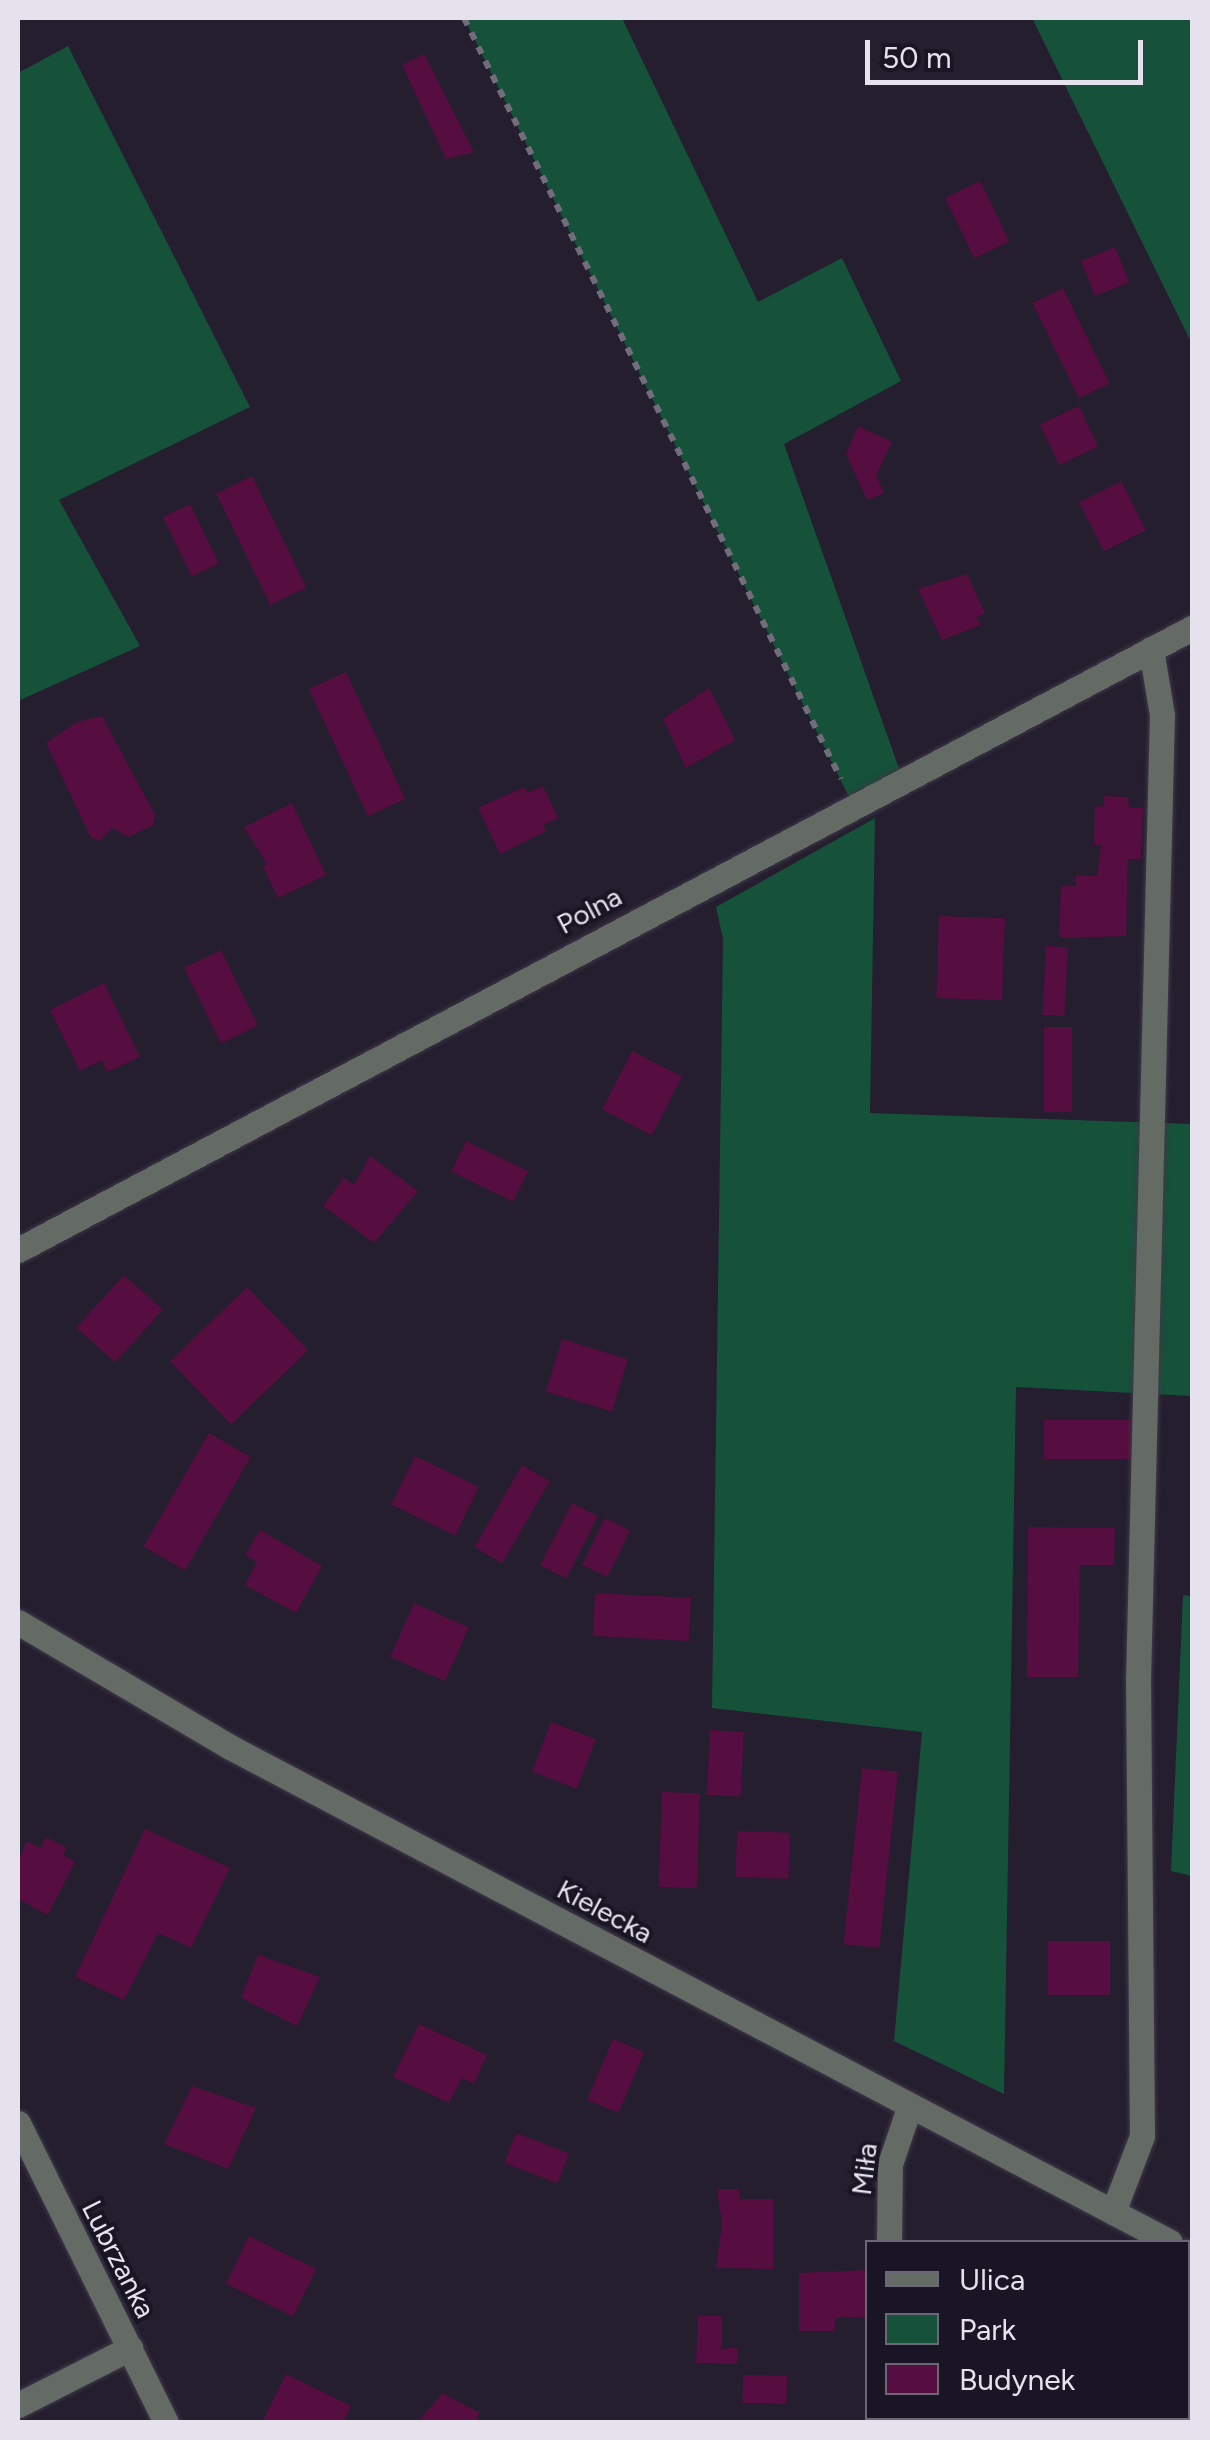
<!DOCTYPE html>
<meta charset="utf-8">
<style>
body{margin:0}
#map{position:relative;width:1210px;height:2440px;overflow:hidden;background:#241e2e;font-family:Figtree,sans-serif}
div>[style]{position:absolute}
.green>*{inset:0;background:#16513a}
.building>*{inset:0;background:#560d40;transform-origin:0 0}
.path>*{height:6px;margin-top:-3px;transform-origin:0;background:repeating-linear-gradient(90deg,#726d7b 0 8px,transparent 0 16px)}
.roads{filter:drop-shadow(0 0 2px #3f3949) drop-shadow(0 0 2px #3f3949)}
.minor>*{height:25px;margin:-12.5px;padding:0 12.5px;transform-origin:12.5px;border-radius:12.5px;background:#646b64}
span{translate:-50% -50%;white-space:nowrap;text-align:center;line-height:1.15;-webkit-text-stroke:8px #1a1524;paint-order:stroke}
.street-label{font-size:28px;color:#e6e2ed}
.frame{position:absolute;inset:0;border:20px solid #e6e2ed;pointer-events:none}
.legend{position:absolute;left:865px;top:2240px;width:325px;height:180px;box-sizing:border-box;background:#1a1524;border:2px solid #6c6774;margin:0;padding:12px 18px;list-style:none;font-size:30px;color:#e6e2ed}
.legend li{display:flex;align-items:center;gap:20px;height:50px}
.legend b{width:50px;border:2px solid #6c6774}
.scale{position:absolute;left:865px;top:40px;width:278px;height:45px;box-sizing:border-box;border:5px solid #e6e2ed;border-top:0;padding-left:12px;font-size:30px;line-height:35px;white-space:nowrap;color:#e6e2ed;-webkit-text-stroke:8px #1a1524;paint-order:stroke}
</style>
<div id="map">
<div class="green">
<div style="clip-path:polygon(464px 18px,622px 18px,758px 302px,842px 258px,901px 381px,784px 444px,902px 777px,852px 803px)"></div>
<div style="clip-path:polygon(1032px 18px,1192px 18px,1192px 344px)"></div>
<div style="clip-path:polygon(68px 46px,250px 407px,59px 500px,140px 646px,18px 701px,18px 73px)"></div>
<div style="clip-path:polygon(875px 818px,870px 1113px,1192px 1124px,1192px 1396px,1016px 1387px,1004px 2094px,894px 2041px,922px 1732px,712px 1708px,723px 939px,716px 907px)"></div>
<div style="clip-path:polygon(1183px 1595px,1192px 1596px,1192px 1876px,1171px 1871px)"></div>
</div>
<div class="building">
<div style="clip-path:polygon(424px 54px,474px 152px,446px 159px,402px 65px)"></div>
<div style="left:980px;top:181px;width:67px;height:39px;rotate:64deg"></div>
<div style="left:1115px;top:247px;width:38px;height:37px;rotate:68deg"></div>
<div style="left:1063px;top:288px;width:106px;height:34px;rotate:64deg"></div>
<div style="left:1079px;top:406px;width:45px;height:43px;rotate:65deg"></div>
<div style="clip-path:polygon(858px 426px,892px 442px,876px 475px,884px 493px,867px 500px,846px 454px)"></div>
<div style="left:252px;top:476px;width:124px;height:40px;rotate:64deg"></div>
<div style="left:1121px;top:481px;width:55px;height:47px;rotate:63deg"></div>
<div style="left:190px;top:504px;width:66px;height:30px;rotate:64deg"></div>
<div style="clip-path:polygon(967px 574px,985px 613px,976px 617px,981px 625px,942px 640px,918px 589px)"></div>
<div style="left:346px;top:672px;width:140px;height:41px;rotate:65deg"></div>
<div style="clip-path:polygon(709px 688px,735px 740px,686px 768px,663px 719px)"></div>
<div style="clip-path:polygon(102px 716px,155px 815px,153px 825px,128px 837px,112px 828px,100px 841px,91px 838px,46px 743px,77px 722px)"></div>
<div style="clip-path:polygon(543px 786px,558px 818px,543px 825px,546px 831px,500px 854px,478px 808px,524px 787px,527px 793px)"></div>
<div style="clip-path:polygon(1104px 796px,1128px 797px,1129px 807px,1143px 808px,1141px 859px,1128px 859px,1126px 936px,1059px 938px,1061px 886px,1076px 886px,1076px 875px,1097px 876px,1101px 845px,1094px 845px,1095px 806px,1104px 807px)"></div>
<div style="clip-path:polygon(292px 803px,326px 875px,278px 898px,263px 867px,267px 864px,244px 827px)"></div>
<div style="left:939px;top:916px;width:66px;height:82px;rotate:2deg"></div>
<div style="left:1046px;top:946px;width:22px;height:69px;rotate:3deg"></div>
<div style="left:221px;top:950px;width:84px;height:41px;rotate:64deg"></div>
<div style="clip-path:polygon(104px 983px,140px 1057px,107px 1072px,102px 1060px,80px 1071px,50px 1010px)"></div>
<div style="left:1044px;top:1027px;width:28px;height:85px"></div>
<div style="left:632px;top:1051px;width:56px;height:66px;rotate:27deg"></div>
<div style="left:466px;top:1141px;width:69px;height:34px;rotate:26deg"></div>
<div style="clip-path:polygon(370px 1156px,418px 1191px,374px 1243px,323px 1206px,344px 1178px,354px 1185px)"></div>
<div style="left:124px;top:1275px;width:52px;height:71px;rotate:42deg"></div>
<div style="left:247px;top:1287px;width:88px;height:107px;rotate:46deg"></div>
<div style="left:562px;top:1339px;width:69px;height:55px;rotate:17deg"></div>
<div style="left:1044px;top:1420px;width:87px;height:39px"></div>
<div style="left:209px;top:1433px;width:48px;height:131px;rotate:30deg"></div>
<div style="left:415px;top:1456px;width:71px;height:54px;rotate:26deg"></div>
<div style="left:522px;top:1465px;width:32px;height:95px;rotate:30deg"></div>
<div style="left:572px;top:1503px;width:29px;height:70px;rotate:27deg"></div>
<div style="left:605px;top:1518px;width:28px;height:52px;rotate:26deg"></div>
<div style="clip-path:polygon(1028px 1527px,1115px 1528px,1114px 1565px,1080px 1565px,1078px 1677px,1027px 1677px)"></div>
<div style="clip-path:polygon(260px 1530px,322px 1566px,296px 1613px,245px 1585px,257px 1562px,245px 1555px)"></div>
<div style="left:595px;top:1593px;width:96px;height:43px;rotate:3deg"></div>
<div style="left:414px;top:1603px;width:60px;height:59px;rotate:24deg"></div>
<div style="left:551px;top:1722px;width:48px;height:53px;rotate:21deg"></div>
<div style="left:710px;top:1730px;width:34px;height:65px;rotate:3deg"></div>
<div style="left:862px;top:1768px;width:36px;height:177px;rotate:6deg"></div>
<div style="left:662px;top:1792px;width:38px;height:95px;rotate:2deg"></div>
<div style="clip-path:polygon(145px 1829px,230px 1868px,191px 1948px,158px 1933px,124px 2000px,75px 1977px)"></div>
<div style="left:737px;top:1831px;width:53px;height:46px;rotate:2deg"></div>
<div style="clip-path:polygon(46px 1837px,67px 1848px,63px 1855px,75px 1862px,48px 1915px,18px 1899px,18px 1860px,27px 1841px,40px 1848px)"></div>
<div style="left:1110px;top:1941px;width:54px;height:62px;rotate:90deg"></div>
<div style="clip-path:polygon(258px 1955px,320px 1977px,297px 2026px,241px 1998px)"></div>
<div style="clip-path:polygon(419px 2024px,487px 2055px,474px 2084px,462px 2078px,449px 2103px,393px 2077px)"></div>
<div style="left:613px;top:2039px;width:34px;height:66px;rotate:23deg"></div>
<div style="clip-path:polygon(192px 2086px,256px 2108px,228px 2169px,164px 2144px)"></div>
<div style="left:516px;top:2133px;width:57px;height:32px;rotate:21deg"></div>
<div style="clip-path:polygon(717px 2189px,739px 2189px,740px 2199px,773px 2199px,773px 2269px,716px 2268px,722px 2224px)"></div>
<div style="left:249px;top:2236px;width:75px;height:53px;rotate:26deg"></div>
<div style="clip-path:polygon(868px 2270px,868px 2317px,835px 2318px,835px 2331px,799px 2331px,799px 2273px)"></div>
<div style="clip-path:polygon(698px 2315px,722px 2316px,722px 2349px,738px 2347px,737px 2364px,696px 2363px)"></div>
<div style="clip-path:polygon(286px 2374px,351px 2406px,343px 2422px,262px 2422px)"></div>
<div style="left:743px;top:2375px;width:44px;height:28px;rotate:1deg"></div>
<div style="clip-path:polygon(442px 2393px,480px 2413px,475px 2422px,418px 2422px)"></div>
</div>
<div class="path">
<div style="left:464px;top:18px;width:849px;rotate:63.65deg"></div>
</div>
<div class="roads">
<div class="minor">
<div style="left:18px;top:1250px;width:1329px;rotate:-27.92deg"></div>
<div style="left:18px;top:1622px;width:246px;rotate:30.5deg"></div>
<div style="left:230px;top:1747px;width:1062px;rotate:27.77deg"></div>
<div style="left:18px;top:2123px;width:334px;rotate:63.7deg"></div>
<div style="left:1113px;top:2212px;width:81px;rotate:-69.1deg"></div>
<div style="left:1142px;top:2136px;width:455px;rotate:-90.5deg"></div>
<div style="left:1138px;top:1681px;width:966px;rotate:-88.58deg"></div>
<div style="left:1162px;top:715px;width:67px;rotate:-99.5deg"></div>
<div style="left:889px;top:2242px;width:78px;rotate:-89.3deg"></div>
<div style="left:890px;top:2164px;width:62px;rotate:-71.3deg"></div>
<div style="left:1188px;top:2252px;width:4px;rotate:27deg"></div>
<div style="left:18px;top:2405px;width:126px;rotate:-27deg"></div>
<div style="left:887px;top:2422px;width:4px;rotate:-90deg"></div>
<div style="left:1140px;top:2422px;width:4px;rotate:-90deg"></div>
</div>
</div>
<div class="street-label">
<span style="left:589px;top:910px;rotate:-28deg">Polna</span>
<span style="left:605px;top:1911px;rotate:28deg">Kielecka</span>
<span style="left:864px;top:2169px;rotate:-83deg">Miła</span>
<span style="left:119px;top:2259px;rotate:63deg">Lubrzanka</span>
</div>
<div class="frame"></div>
<ul class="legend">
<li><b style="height:12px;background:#646b64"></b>Ulica</li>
<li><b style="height:28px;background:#16513a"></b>Park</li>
<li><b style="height:28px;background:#560d40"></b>Budynek</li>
</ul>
<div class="scale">50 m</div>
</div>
